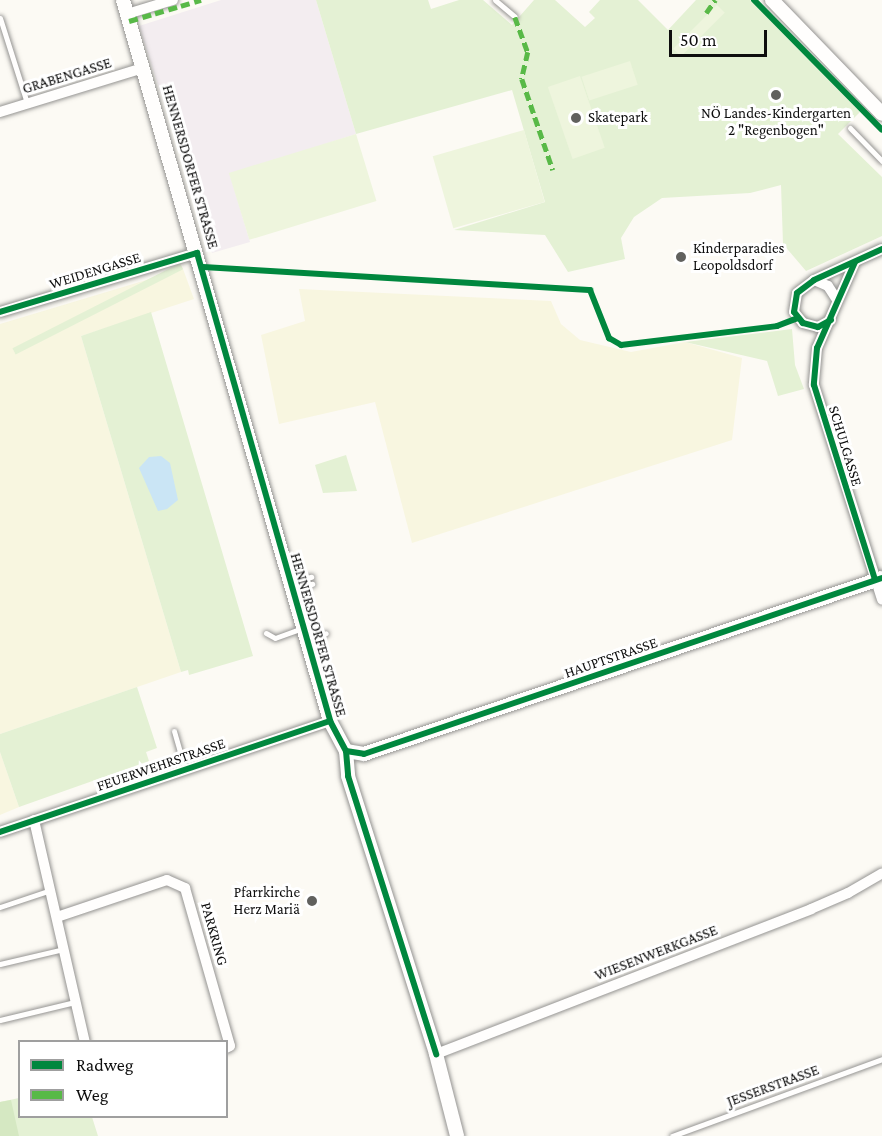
<!DOCTYPE html>
<meta charset="utf-8">
<style>
body{margin:0}
#map{position:relative;width:882px;height:1136px;overflow:hidden;background:#fcfaf4;font-family:"Crimson Pro",serif}
div>[style]{position:absolute}
.industrial>*{inset:0;background:#f3edf0}
.farmland>*{inset:0;background:#f8f6e0}
.green>*{inset:0;background:#e4f1d4;transform-origin:0 0}
.forest>*{inset:0;background:#d5e8c2}
.pitch>*{inset:0;background:#eef5dd;transform-origin:0 0}
.water>*{inset:0;background:#cae5f5}
.roads{filter:drop-shadow(0 0 2px #959492) drop-shadow(0 0 2px #959492)}
.service>*{height:5px;margin:-2.5px;padding:0 2.5px;transform-origin:2.5px;border-radius:2.5px;background:#fffefd}
.minor>*{height:10px;margin:-5px;padding:0 5px;transform-origin:5px;border-radius:5px;background:#fffefd}
.tertiary>*{height:14px;margin:-7px;padding:0 7px;transform-origin:7px;border-radius:7px;background:#fffefd}
.quiet>*{height:4.5px;margin-top:-2.25px;transform-origin:0;background:repeating-linear-gradient(90deg,#58b947 0 9px,transparent 0 13.5px)}
.cycleway>*{height:6px;margin:-3px;padding:0 3px;transform-origin:3px;border-radius:3px;background:#00873e}
.dots>*{width:16px;height:16px;translate:-50% -50%;box-sizing:border-box;border:3px solid #fff;border-radius:50%}
span{translate:-50% -50%;white-space:nowrap;text-align:center;line-height:1.15;-webkit-text-stroke:6px #fff;paint-order:stroke}
.street-label{font-size:15px;color:#0e0e0e}
.poi-label{font-size:15px;color:#0e0e0e}
.left{translate:0 -50%;text-align:left}
.right{translate:-100% -50%;text-align:right}
.legend{position:absolute;left:18px;top:1040px;width:210px;height:78px;box-sizing:border-box;background:#fff;border:2px solid #9f9f9f;margin:0;padding:8px 10px;list-style:none;font-size:18px;color:#0e0e0e}
.legend li{display:flex;align-items:center;gap:12px;height:30px}
.legend b{width:30px;border:2px solid #9f9f9f}
.scale{position:absolute;left:669px;top:30px;width:98px;height:27px;box-sizing:border-box;border:3px solid #0e0e0e;border-top:0;padding-left:8px;font-size:18px;line-height:21px;white-space:nowrap;color:#0e0e0e;-webkit-text-stroke:4px #fff;paint-order:stroke}
</style>
<div id="map">
<div class="industrial">
<div style="clip-path:polygon(221px 0,316px 0,356px 134px,230px 175px,250px 242px,212px 253px,139px 26px)"></div>
</div>
<div class="farmland">
<div style="clip-path:polygon(183px 269px,194px 299px,81px 336px,181px 672px,0 734px,0 324px)"></div>
<div style="clip-path:polygon(299px 289px,551px 301px,561px 324px,580px 340px,631px 352px,685px 342px,742px 358px,732px 440px,412px 543px,375px 402px,279px 424px,261px 335px,305px 321px)"></div>
<div style="clip-path:polygon(0 752px,19px 807px,0 815px)"></div>
</div>
<div class="green">
<div style="clip-path:polygon(316px 0,428px 0,431px 9px,459px 0,483px 0,512px 25px,534px 0,555px 0,585px 27px,595px 18px,589px 12px,600px 0,638px 0,668px 30px,696px 0,750px 0,860px 112px,838px 134px,882px 177px,882px 236px,806px 271px,783px 244px,781px 185px,750px 193px,662px 198px,634px 217px,621px 238px,625px 259px,568px 272px,545px 235px,454px 230px,545px 202px,512px 90px,356px 134px)"></div>
<div style="left:180px;top:263px;width:7px;height:188px;rotate:63deg"></div>
<div style="clip-path:polygon(151px 312px,253px 656px,189px 675px,188px 670px,181px 672px,81px 336px)"></div>
<div style="clip-path:polygon(792px 329px,795px 365px,804px 389px,778px 396px,767px 361px,685px 342px)"></div>
<div style="clip-path:polygon(346px 455px,357px 491px,323px 493px,315px 465px)"></div>
<div style="clip-path:polygon(137px 687px,157px 748px,146px 752px,149px 761px,19px 807px,0 752px,0 734px)"></div>
<div style="clip-path:polygon(19px 1098px,20px 1116px,92px 1117px,98px 1136px,0 1136px,0 1102px)"></div>
</div>
<div class="forest">
<div style="clip-path:polygon(11px 1100px,19px 1136px,0 1136px,0 1102px)"></div>
</div>
<div class="pitch">
<div style="left:717px;top:5px;width:11px;height:62px;rotate:45deg"></div>
<div style="left:630px;top:61px;width:25px;height:51px;rotate:72deg"></div>
<div style="left:580px;top:76px;width:76px;height:34px;rotate:71deg"></div>
<div style="left:524px;top:130px;width:75px;height:95px;rotate:74deg"></div>
<div style="left:356px;top:134px;width:70px;height:133px;rotate:73deg"></div>
</div>
<div class="water">
<div style="clip-path:polygon(161px 456px,170px 463px,178px 500px,167px 509px,158px 511px,139px 468px,149px 457px)"></div>
</div>
<div class="roads">
<div class="service">
<div style="left:495px;top:0;width:26px;rotate:40deg"></div>
<div style="left:0;top:18px;width:89px;rotate:72.4deg"></div>
<div style="left:850px;top:128px;width:46px;rotate:45.9deg"></div>
<div style="left:293px;top:582px;width:19px;rotate:-16deg"></div>
<div style="left:294px;top:589px;width:19px;rotate:-16deg"></div>
<div style="left:266px;top:633px;width:10px;rotate:29deg"></div>
<div style="left:275px;top:638px;width:29px;rotate:-20deg"></div>
<div style="left:309px;top:640px;width:18px;rotate:-22deg"></div>
<div style="left:174px;top:731px;width:40px;rotate:74deg"></div>
<div style="left:0;top:907px;width:54px;rotate:-18.4deg"></div>
<div style="left:0;top:964px;width:66px;rotate:-13.2deg"></div>
<div style="left:0;top:1020px;width:77px;rotate:-13.5deg"></div>
<div style="left:672px;top:1136px;width:224px;rotate:-20.1deg"></div>
</div>
<div class="minor">
<div style="left:127px;top:14px;width:48px;rotate:-16.9deg"></div>
<div style="left:0;top:112px;width:150px;rotate:-17.1deg"></div>
<div style="left:855px;top:262px;width:94px;rotate:113.8deg"></div>
<div style="left:817px;top:348px;width:37px;rotate:95deg"></div>
<div style="left:814px;top:385px;width:225px;rotate:72.4deg"></div>
<div style="left:814px;top:280px;width:15px;rotate:23deg"></div>
<div style="left:828px;top:286px;width:17px;rotate:57deg"></div>
<div style="left:0;top:312px;width:206px;rotate:-16.7deg"></div>
<div style="left:831px;top:320px;width:15px;rotate:152deg"></div>
<div style="left:818px;top:327px;width:16px;rotate:-165deg"></div>
<div style="left:803px;top:323px;width:14px;rotate:-129deg"></div>
<div style="left:794px;top:312px;width:19px;rotate:-81deg"></div>
<div style="left:797px;top:293px;width:21px;rotate:-37deg"></div>
<div style="left:814px;top:280px;width:75px;rotate:-24.5deg"></div>
<div style="left:34px;top:820px;width:228px;rotate:77.1deg"></div>
<div style="left:0;top:832px;width:348px;rotate:-18.6deg"></div>
<div style="left:57px;top:917px;width:116px;rotate:-18.6deg"></div>
<div style="left:167px;top:880px;width:20px;rotate:24deg"></div>
<div style="left:185px;top:888px;width:164px;rotate:74.1deg"></div>
<div style="left:230px;top:1046px;width:4px;rotate:153deg"></div>
<div style="left:436px;top:1054px;width:402px;rotate:-21.1deg"></div>
<div style="left:811px;top:909px;width:40px;rotate:-23.4deg"></div>
<div style="left:848px;top:893px;width:39px;rotate:-30deg"></div>
</div>
<div class="tertiary">
<div style="left:123px;top:0;width:750px;rotate:73.98deg"></div>
<div style="left:330px;top:721px;width:34px;rotate:62deg"></div>
<div style="left:346px;top:751px;width:25px;rotate:85deg"></div>
<div style="left:348px;top:776px;width:292px;rotate:72.4deg"></div>
<div style="left:436px;top:1054px;width:85px;rotate:75.6deg"></div>
<div style="left:772px;top:0;width:158px;rotate:46deg"></div>
<div style="left:346px;top:751px;width:18px;rotate:9deg"></div>
<div style="left:364px;top:754px;width:547px;rotate:-18.77deg"></div>
</div>
</div>
<div class="quiet">
<div style="left:706px;top:13px;width:16px;rotate:-55deg"></div>
<div style="left:515px;top:17px;width:37px;rotate:70deg"></div>
<div style="left:528px;top:52px;width:28px;rotate:103deg"></div>
<div style="left:522px;top:79px;width:96px;rotate:71.2deg"></div>
<div style="left:129px;top:21px;width:75px;rotate:-16.3deg"></div>
</div>
<div class="cycleway">
<div style="left:754px;top:0;width:182px;rotate:45.4deg"></div>
<div style="left:855px;top:262px;width:94px;rotate:113.8deg"></div>
<div style="left:817px;top:348px;width:37px;rotate:95deg"></div>
<div style="left:814px;top:385px;width:204px;rotate:72.6deg"></div>
<div style="left:202px;top:267px;width:389px;rotate:3.4deg"></div>
<div style="left:590px;top:290px;width:52px;rotate:68.4deg"></div>
<div style="left:609px;top:338px;width:14px;rotate:30deg"></div>
<div style="left:621px;top:345px;width:157px;rotate:-6.9deg"></div>
<div style="left:777px;top:326px;width:22px;rotate:-21deg"></div>
<div style="left:0;top:312px;width:206px;rotate:-16.7deg"></div>
<div style="left:197px;top:253px;width:487px;rotate:74.1deg"></div>
<div style="left:330px;top:721px;width:34px;rotate:62deg"></div>
<div style="left:346px;top:751px;width:25px;rotate:85deg"></div>
<div style="left:348px;top:776px;width:292px;rotate:72.4deg"></div>
<div style="left:831px;top:320px;width:15px;rotate:152deg"></div>
<div style="left:818px;top:327px;width:16px;rotate:-165deg"></div>
<div style="left:803px;top:323px;width:14px;rotate:-129deg"></div>
<div style="left:794px;top:312px;width:19px;rotate:-81deg"></div>
<div style="left:797px;top:293px;width:21px;rotate:-37deg"></div>
<div style="left:814px;top:280px;width:75px;rotate:-24.5deg"></div>
<div style="left:346px;top:751px;width:18px;rotate:9deg"></div>
<div style="left:364px;top:754px;width:547px;rotate:-18.77deg"></div>
<div style="left:0;top:832px;width:348px;rotate:-18.6deg"></div>
</div>
<div class="dots">
<div style="left:776px;top:95px;background:#61615e"></div>
<div style="left:576px;top:118px;background:#61615e"></div>
<div style="left:681px;top:257px;background:#61615e"></div>
<div style="left:312px;top:901px;background:#61615e"></div>
</div>
<div class="street-label">
<span style="left:67px;top:76px;rotate:-17deg">GRABENGASSE</span>
<span style="left:190px;top:167px;rotate:74deg">HENNERSDORFER STRASSE</span>
<span style="left:95px;top:271px;rotate:-17deg">WEIDENGASSE</span>
<span style="left:845px;top:446px;rotate:73deg">SCHULGASSE</span>
<span style="left:318px;top:635px;rotate:74deg">HENNERSDORFER STRASSE</span>
<span style="left:611px;top:658px;rotate:-19deg">HAUPTSTRASSE</span>
<span style="left:161px;top:765px;rotate:-19deg">FEUERWEHRSTRASSE</span>
<span style="left:214px;top:934px;rotate:74deg">PARKRING</span>
<span style="left:656px;top:953px;rotate:-21deg">WIESENWERKGASSE</span>
<span style="left:773px;top:1086px;rotate:-20deg">JESSERSTRASSE</span>
</div>
<div class="poi-label">
<span style="left:776px;top:122px">NÖ Landes-Kindergarten<br>2 "Regenbogen"</span>
<span class="left" style="left:588px;top:118px">Skatepark</span>
<span class="left" style="left:693px;top:257px">Kinderparadies<br>Leopoldsdorf</span>
<span class="right" style="left:300px;top:901px">Pfarrkirche<br>Herz Mariä</span>
</div>
<ul class="legend">
<li><b style="height:8px;background:#00873e"></b>Radweg</li>
<li><b style="height:8px;background:#58b947"></b>Weg</li>
</ul>
<div class="scale">50 m</div>
</div>
